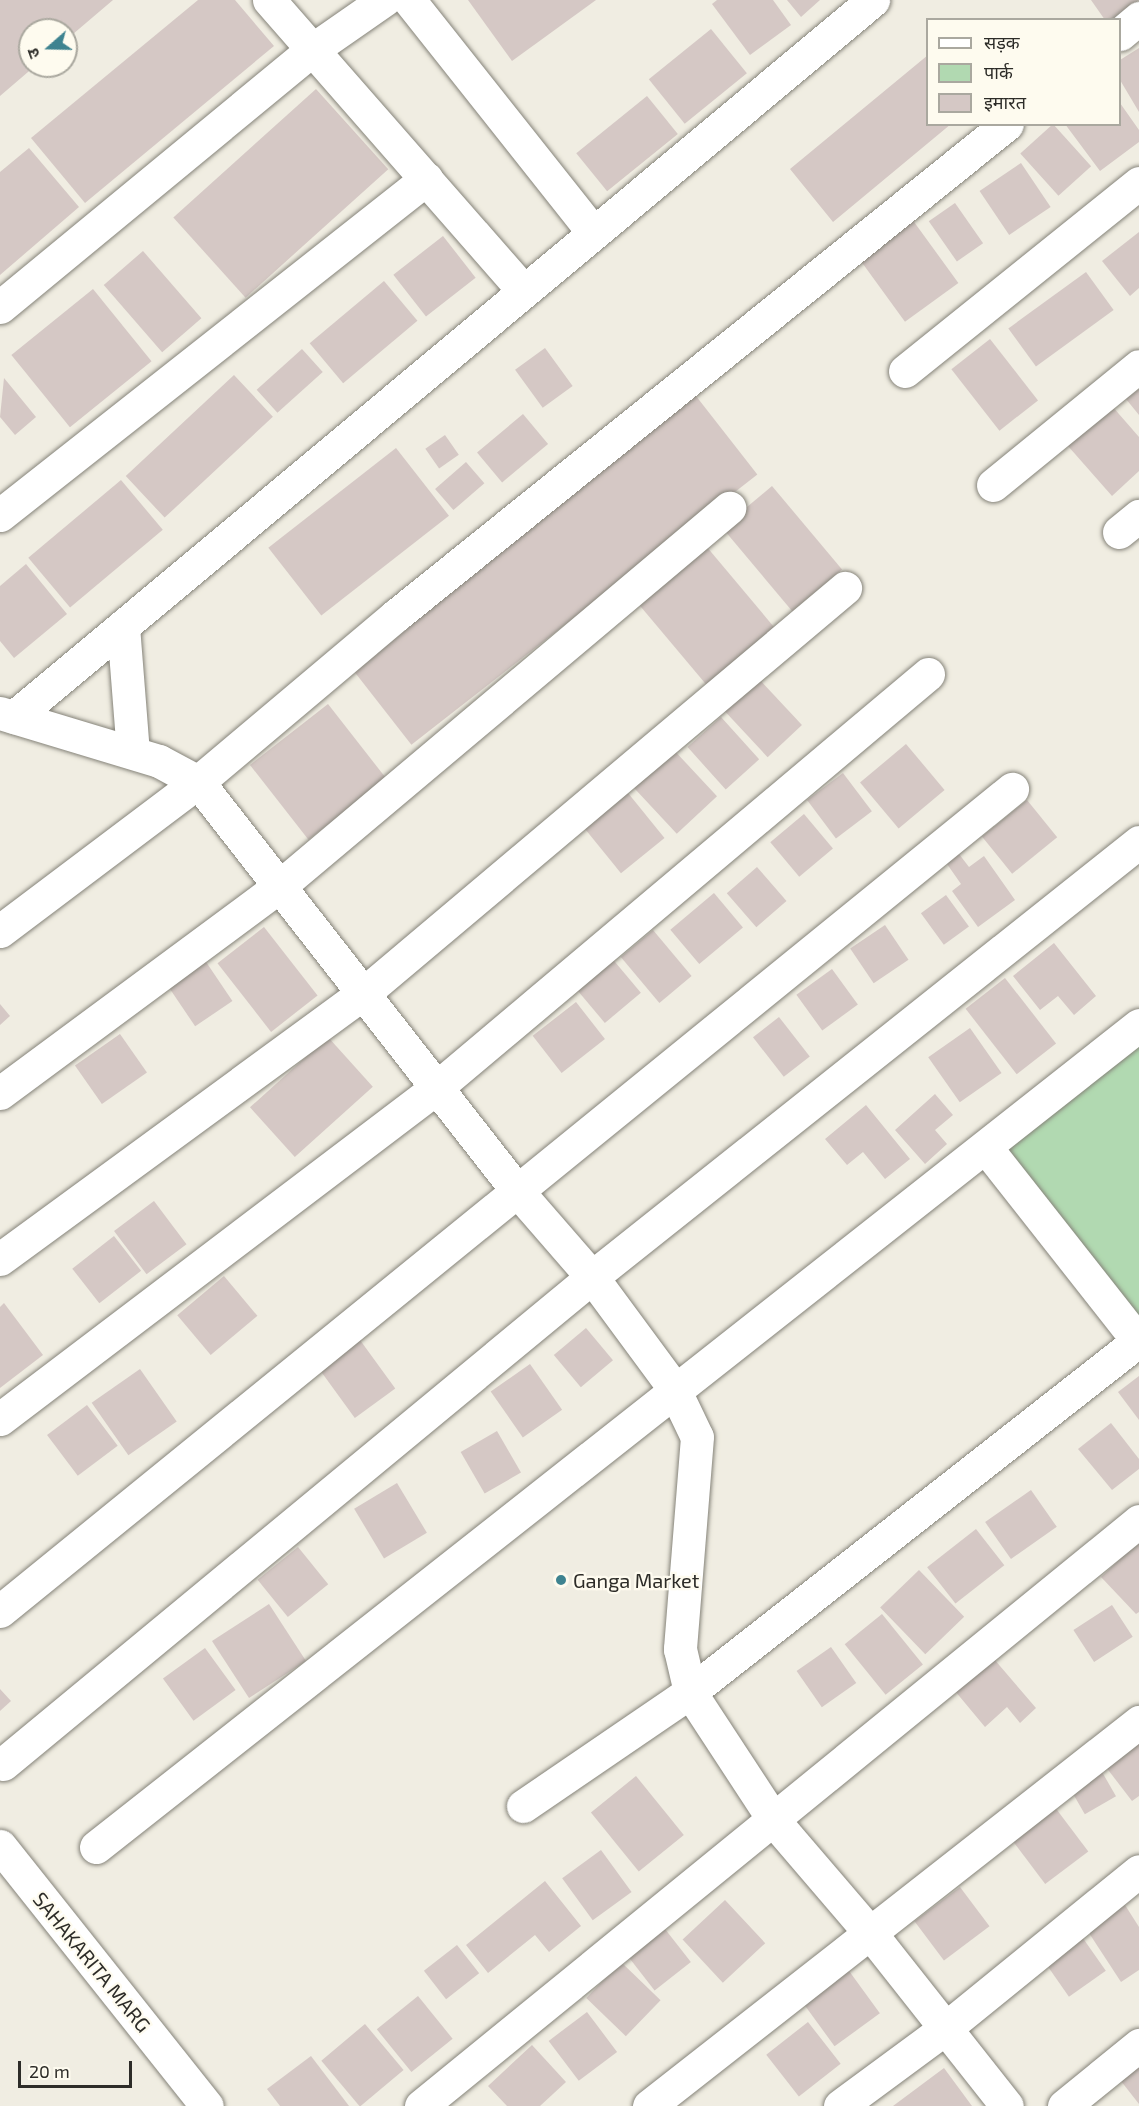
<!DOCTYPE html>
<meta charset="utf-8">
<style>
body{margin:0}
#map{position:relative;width:1139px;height:2106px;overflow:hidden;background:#f0ede2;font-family:"Exo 2","Noto Sans Devanagari",sans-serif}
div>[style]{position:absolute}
.green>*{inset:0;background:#b1d9b1}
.building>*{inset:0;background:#d5c8c5;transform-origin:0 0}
.roads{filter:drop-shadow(0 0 2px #858379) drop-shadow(0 0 2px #858379)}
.minor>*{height:33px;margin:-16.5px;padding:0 16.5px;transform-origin:16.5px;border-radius:16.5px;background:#fff}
.dots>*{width:16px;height:16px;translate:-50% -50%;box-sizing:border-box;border:3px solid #fefbef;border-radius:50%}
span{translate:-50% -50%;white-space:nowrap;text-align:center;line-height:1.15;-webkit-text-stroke:4.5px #fefbef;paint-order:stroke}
.poi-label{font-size:20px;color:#2d2c28}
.left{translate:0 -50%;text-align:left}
.street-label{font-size:20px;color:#2d2c28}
.legend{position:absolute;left:926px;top:18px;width:195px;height:108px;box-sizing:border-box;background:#fefbef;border:2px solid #aaa89f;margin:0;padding:8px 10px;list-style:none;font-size:18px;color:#2d2c28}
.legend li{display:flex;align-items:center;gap:12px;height:30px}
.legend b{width:30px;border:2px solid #aaa89f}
.north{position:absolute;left:18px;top:18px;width:60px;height:60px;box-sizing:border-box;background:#fefbef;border:2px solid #aaa89f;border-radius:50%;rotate:250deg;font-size:16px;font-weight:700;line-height:24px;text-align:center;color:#2d2c28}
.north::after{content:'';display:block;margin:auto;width:21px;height:27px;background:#3e8390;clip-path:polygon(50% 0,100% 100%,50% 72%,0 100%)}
.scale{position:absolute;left:18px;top:2061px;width:114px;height:27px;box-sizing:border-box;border:3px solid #2d2c28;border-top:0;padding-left:8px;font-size:18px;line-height:21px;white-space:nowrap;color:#2d2c28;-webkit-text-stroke:4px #fefbef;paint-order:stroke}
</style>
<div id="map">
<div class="green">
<div style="clip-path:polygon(1139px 1016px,1139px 1318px,992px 1135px)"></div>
</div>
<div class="building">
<div style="clip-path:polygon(0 0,113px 0,66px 40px,66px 30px,30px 30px,30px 66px,35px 66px,0 96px)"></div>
<div style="clip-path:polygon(198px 0,235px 0,274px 46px,85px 203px,31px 138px)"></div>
<div style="clip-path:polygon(468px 0,596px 0,512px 61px)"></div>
<div style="clip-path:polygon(717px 0,773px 0,791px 25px,750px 55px,712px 4px)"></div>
<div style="clip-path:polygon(787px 0,820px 0,801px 17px)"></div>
<div style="clip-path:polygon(1091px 0,1139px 0,1113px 20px,1105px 20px)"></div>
<div style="left:711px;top:29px;width:57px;height:80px;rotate:51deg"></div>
<div style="clip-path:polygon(1139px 48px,1139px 112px,1120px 80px,1120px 60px)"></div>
<div style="clip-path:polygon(928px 55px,928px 124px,951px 124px,833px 222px,790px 169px)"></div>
<div style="left:316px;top:89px;width:108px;height:192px;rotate:48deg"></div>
<div style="left:647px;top:96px;width:49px;height:91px;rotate:51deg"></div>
<div style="clip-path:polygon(1120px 103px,1139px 130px,1139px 142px,1100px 171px,1065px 124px,1120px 124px)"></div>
<div style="left:1053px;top:124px;width:57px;height:44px;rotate:48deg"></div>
<div style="clip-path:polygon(29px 148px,79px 207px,0 275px,0 172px)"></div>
<div style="left:1021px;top:163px;width:53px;height:50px;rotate:56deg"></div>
<div style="left:955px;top:203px;width:49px;height:32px;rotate:55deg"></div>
<div style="left:909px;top:215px;width:84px;height:66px;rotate:54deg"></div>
<div style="clip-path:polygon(1139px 232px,1139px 288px,1130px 296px,1102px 261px)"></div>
<div style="left:443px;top:236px;width:53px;height:63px;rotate:52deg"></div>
<div style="left:143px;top:251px;width:89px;height:52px;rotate:49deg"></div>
<div style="left:1086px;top:272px;width:47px;height:96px;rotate:54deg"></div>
<div style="left:384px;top:281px;width:52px;height:97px;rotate:50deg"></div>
<div style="left:93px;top:289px;width:93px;height:105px;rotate:51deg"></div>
<div style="left:990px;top:339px;width:78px;height:49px;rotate:52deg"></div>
<div style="left:545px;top:348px;width:47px;height:37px;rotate:54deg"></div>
<div style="left:302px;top:349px;width:31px;height:61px;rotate:48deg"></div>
<div style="left:234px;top:375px;width:57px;height:148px;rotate:47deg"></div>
<div style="clip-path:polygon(4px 378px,36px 417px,15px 435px,0 417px)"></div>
<div style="left:689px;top:387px;width:111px;height:439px;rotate:52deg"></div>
<div style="clip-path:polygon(1139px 389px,1139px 415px,1126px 399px)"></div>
<div style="clip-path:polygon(1112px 406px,1139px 437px,1139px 471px,1112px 496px,1068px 446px)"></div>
<div style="left:523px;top:414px;width:39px;height:60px;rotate:50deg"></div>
<div style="left:445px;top:435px;width:24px;height:24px;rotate:55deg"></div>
<div style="left:396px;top:448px;width:86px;height:162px;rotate:52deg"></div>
<div style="left:466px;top:462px;width:28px;height:41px;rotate:49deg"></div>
<div style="left:121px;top:480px;width:65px;height:121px;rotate:50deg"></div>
<div style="left:772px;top:486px;width:109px;height:65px;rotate:50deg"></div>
<div style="left:701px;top:540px;width:119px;height:89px;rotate:50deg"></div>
<div style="clip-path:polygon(26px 564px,67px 614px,14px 658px,0 641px,0 586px)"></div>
<div style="left:759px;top:679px;width:63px;height:47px;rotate:47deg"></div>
<div style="left:328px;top:704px;width:95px;height:99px;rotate:52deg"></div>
<div style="left:721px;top:717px;width:57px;height:45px;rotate:48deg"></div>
<div style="left:906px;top:744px;width:60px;height:60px;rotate:50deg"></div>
<div style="left:672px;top:748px;width:66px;height:55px;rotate:47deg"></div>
<div style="left:843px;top:773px;width:48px;height:45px;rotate:53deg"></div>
<div style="left:628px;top:793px;width:58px;height:56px;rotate:51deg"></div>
<div style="left:1027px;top:800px;width:48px;height:58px;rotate:51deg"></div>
<div style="left:804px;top:814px;width:45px;height:44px;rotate:50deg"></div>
<div style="clip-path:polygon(959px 854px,969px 867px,984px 856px,1015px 900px,978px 927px,952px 891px,961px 884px,947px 864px)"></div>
<div style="left:757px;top:867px;width:45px;height:40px;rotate:49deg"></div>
<div style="left:714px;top:893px;width:45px;height:57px;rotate:50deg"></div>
<div style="left:946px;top:895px;width:39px;height:31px;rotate:54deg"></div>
<div style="left:885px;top:925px;width:42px;height:42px;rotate:56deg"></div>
<div style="left:264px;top:927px;width:87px;height:59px;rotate:52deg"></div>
<div style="left:653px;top:930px;width:60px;height:42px;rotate:50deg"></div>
<div style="clip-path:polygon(1054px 943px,1096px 996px,1074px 1015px,1058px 996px,1040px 1010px,1013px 976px)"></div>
<div style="left:200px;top:953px;width:58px;height:45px;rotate:56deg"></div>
<div style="left:610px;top:956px;width:48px;height:47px;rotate:50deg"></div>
<div style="left:832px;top:969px;width:44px;height:44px;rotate:54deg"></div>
<div style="left:1005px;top:978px;width:83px;height:50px;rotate:52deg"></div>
<div style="left:576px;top:1002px;width:47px;height:55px;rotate:52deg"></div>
<div style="clip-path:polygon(0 1004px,10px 1016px,0 1025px)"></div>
<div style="left:779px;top:1017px;width:50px;height:33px;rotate:52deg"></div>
<div style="left:970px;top:1028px;width:55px;height:51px;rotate:55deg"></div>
<div style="left:120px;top:1034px;width:47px;height:55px;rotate:55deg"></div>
<div style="left:328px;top:1037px;width:67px;height:105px;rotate:48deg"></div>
<div style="clip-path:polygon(935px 1094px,953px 1115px,935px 1130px,947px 1144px,925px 1164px,895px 1130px)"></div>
<div style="clip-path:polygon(866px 1105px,910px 1159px,885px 1179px,863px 1152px,847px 1165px,825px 1139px)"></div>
<div style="left:154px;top:1201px;width:54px;height:50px;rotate:53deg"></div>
<div style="left:114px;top:1236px;width:44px;height:53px;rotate:52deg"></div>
<div style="left:224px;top:1276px;width:52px;height:61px;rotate:50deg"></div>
<div style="clip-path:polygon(4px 1303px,43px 1355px,0 1388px,0 1307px)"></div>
<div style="left:586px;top:1328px;width:42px;height:42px;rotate:50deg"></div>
<div style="left:360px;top:1340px;width:60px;height:50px;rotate:54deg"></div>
<div style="left:530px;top:1364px;width:56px;height:48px;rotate:55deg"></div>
<div style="left:140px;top:1369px;width:64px;height:59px;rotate:55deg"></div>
<div style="clip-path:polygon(1139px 1376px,1139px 1420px,1118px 1392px)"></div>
<div style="left:87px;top:1405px;width:51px;height:50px;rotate:53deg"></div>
<div style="clip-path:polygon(1111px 1423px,1139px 1459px,1139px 1469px,1112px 1490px,1078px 1449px)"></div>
<div style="left:497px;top:1431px;width:48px;height:42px;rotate:60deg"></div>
<div style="left:397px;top:1483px;width:58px;height:50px;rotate:59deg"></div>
<div style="left:1031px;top:1490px;width:45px;height:56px;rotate:55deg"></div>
<div style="left:976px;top:1529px;width:46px;height:62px;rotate:52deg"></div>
<div style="clip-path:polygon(1139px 1541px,1139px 1612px,1136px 1614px,1101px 1577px)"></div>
<div style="left:298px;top:1547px;width:48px;height:52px;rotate:51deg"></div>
<div style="left:919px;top:1570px;width:65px;height:54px;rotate:46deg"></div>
<div style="left:269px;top:1604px;width:68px;height:68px;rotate:57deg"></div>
<div style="left:1112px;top:1605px;width:38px;height:46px;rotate:57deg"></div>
<div style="left:882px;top:1614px;width:65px;height:48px;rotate:51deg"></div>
<div style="left:831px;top:1647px;width:44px;height:42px;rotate:55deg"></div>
<div style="left:205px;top:1648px;width:52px;height:52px;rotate:54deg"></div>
<div style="clip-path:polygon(994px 1659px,1036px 1708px,1020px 1723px,1007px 1707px,985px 1727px,955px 1691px)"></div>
<div style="clip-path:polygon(0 1689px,11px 1701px,0 1711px)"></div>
<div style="clip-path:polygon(1139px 1728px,1139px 1796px,1132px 1801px,1099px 1758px)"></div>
<div style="left:1098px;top:1765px;width:36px;height:36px;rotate:60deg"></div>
<div style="left:636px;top:1776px;width:76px;height:58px;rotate:51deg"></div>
<div style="left:1051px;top:1802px;width:62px;height:54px;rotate:53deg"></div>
<div style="left:601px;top:1850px;width:52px;height:48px;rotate:54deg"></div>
<div style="clip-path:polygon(545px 1881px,581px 1926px,549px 1952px,535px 1935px,488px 1973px,466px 1945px)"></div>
<div style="left:960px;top:1887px;width:49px;height:57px;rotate:53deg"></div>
<div style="left:725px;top:1900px;width:59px;height:58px;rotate:47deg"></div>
<div style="clip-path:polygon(1125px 1905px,1139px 1927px,1139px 1970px,1121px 1982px,1087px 1930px)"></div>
<div style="left:665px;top:1929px;width:42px;height:46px;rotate:52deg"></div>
<div style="left:1080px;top:1934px;width:45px;height:45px;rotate:55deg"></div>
<div style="left:457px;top:1945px;width:36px;height:42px;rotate:52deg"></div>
<div style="left:621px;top:1962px;width:55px;height:50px;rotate:44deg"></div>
<div style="left:844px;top:1964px;width:61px;height:56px;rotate:54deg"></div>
<div style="left:418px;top:1996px;width:55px;height:53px;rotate:51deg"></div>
<div style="left:587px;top:2012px;width:50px;height:48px;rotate:53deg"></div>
<div style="left:808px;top:2022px;width:53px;height:53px;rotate:52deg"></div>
<div style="left:365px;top:2024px;width:60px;height:57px;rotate:50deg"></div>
<div style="clip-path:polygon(532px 2045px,566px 2082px,540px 2106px,507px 2106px,488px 2086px)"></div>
<div style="clip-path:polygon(311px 2056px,349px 2106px,280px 2106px,267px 2089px)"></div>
<div style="clip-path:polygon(1139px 2058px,1139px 2104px,1117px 2076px)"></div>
<div style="clip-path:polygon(944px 2068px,972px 2106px,893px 2106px)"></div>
</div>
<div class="roads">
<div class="minor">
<div style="left:269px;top:0;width:386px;rotate:48.8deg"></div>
<div style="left:409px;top:0;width:296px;rotate:51.6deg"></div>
<div style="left:1120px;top:34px;width:25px;rotate:-40deg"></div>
<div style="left:0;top:307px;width:404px;rotate:-39.5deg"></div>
<div style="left:312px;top:50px;width:88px;rotate:-34.8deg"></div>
<div style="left:905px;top:371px;width:300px;rotate:-38.8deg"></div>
<div style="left:993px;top:485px;width:188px;rotate:-39.2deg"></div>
<div style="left:0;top:515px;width:543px;rotate:-38.26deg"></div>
<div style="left:1119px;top:532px;width:26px;rotate:-39deg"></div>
<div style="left:123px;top:626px;width:127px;rotate:85.5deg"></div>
<div style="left:0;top:713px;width:166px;rotate:16.8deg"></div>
<div style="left:159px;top:761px;width:44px;rotate:28.3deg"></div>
<div style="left:198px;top:782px;width:521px;rotate:52.01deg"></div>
<div style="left:519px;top:1193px;width:111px;rotate:49deg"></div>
<div style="left:592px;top:1277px;width:137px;rotate:53.6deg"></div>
<div style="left:673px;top:1387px;width:55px;rotate:64.4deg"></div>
<div style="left:697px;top:1437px;width:213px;rotate:94.6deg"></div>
<div style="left:680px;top:1649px;width:44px;rotate:76.9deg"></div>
<div style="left:690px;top:1692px;width:155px;rotate:56.8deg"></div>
<div style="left:775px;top:1822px;width:148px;rotate:49.4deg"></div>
<div style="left:871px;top:1934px;width:219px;rotate:51.7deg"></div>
<div style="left:14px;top:717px;width:1119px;rotate:-39.85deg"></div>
<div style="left:0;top:931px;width:248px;rotate:-37deg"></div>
<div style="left:198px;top:782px;width:258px;rotate:-40.1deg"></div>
<div style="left:395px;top:616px;width:785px;rotate:-38.8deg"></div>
<div style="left:0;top:1093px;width:350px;rotate:-36.5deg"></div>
<div style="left:281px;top:885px;width:586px;rotate:-40.08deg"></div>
<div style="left:987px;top:1149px;width:246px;rotate:51.8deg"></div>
<div style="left:0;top:1259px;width:451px;rotate:-36.2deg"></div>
<div style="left:364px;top:993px;width:629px;rotate:-40.1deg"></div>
<div style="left:0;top:1419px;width:547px;rotate:-37.2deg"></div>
<div style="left:436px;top:1088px;width:643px;rotate:-40.08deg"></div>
<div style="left:0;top:1611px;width:1304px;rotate:-39.09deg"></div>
<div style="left:3px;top:1764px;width:764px;rotate:-39.58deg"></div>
<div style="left:592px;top:1277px;width:699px;rotate:-38.49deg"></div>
<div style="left:523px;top:1806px;width:202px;rotate:-34.3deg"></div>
<div style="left:690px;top:1692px;width:569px;rotate:-38.08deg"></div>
<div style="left:0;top:1846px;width:332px;rotate:51.5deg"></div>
<div style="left:96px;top:1847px;width:1328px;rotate:-38.24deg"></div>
<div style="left:421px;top:2106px;width:926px;rotate:-39.17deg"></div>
<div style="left:649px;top:2106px;width:623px;rotate:-38.08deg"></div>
<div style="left:840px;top:2106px;width:133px;rotate:-36.4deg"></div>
<div style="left:947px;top:2027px;width:247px;rotate:-39.1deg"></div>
<div style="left:1064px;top:2106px;width:97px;rotate:-39.1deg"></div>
</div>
</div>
<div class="dots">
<div style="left:561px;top:1580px;background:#3e8390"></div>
</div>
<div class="poi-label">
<span class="left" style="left:573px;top:1580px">Ganga Market</span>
</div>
<div class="street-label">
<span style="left:92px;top:1962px;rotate:51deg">SAHAKARITA MARG</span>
</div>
<ul class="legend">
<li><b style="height:8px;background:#fff"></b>सड़क</li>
<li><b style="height:16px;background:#b1d9b1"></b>पार्क</li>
<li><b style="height:16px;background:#d5c8c5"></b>इमारत</li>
</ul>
<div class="north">उ</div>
<div class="scale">20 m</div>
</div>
